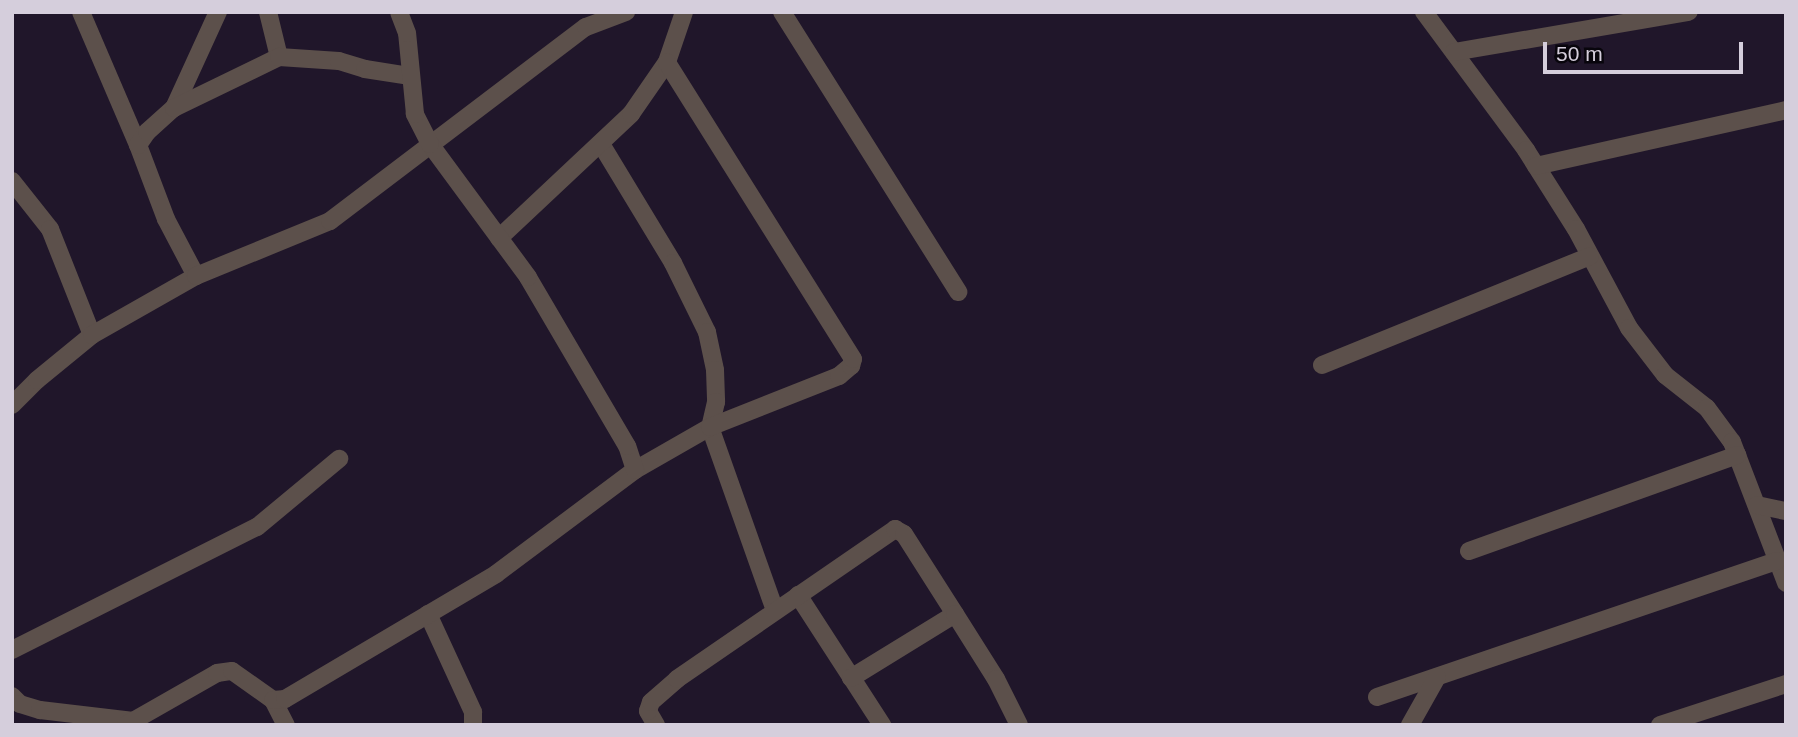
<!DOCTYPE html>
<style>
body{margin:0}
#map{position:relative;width:1798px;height:737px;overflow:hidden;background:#20162a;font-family:Arial,sans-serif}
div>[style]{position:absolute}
.minor>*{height:18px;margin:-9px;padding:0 9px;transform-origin:9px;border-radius:9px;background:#5c504b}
span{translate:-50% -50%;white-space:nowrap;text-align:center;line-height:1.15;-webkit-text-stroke:6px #08050c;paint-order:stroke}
.frame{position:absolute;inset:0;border:14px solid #d5cedc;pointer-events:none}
.scale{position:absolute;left:1543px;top:42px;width:200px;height:32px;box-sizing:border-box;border:4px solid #d5cedc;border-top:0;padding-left:9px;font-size:21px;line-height:24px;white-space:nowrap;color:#d5cedc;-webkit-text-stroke:5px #08050c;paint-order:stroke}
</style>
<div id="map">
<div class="minor">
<div style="left:81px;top:12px;width:145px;rotate:66.8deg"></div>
<div style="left:268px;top:12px;width:46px;rotate:76.3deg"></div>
<div style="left:782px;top:12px;width:331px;rotate:57.8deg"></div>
<div style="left:1424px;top:12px;width:172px;rotate:53.5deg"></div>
<div style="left:1526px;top:150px;width:93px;rotate:57.7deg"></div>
<div style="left:1576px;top:229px;width:112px;rotate:61.8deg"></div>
<div style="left:1629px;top:328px;width:59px;rotate:52.5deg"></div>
<div style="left:1665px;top:375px;width:53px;rotate:38.2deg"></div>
<div style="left:1707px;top:408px;width:42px;rotate:53.7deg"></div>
<div style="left:1732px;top:442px;width:151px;rotate:69deg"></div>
<div style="left:1454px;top:52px;width:238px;rotate:-9.7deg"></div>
<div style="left:174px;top:108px;width:106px;rotate:-65.4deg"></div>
<div style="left:601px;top:144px;width:139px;rotate:58.8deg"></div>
<div style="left:673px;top:263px;width:77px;rotate:63.8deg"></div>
<div style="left:707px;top:332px;width:39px;rotate:78deg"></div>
<div style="left:715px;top:370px;width:32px;rotate:88deg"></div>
<div style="left:716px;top:402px;width:26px;rotate:103deg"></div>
<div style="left:710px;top:427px;width:195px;rotate:70.5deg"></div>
<div style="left:1536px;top:166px;width:256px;rotate:-12.6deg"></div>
<div style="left:12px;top:181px;width:61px;rotate:51.6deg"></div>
<div style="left:50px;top:229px;width:114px;rotate:68.4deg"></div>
<div style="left:499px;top:238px;width:181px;rotate:-43.2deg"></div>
<div style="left:631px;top:114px;width:63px;rotate:-55.3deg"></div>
<div style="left:667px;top:62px;width:53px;rotate:-71.2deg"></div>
<div style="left:196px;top:276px;width:64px;rotate:-117.8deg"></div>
<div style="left:166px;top:219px;width:79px;rotate:-110.7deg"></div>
<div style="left:138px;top:145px;width:16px;rotate:-55deg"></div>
<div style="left:147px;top:132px;width:36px;rotate:-42deg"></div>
<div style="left:174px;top:108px;width:117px;rotate:-25.9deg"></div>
<div style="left:279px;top:57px;width:60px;rotate:3.8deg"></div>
<div style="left:339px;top:61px;width:27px;rotate:17deg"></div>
<div style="left:365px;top:69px;width:46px;rotate:8.8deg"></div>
<div style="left:1322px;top:365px;width:289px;rotate:-22.1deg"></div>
<div style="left:12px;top:405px;width:35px;rotate:-45deg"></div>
<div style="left:37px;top:380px;width:71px;rotate:-39.3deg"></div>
<div style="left:92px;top:335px;width:120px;rotate:-29.6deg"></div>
<div style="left:196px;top:276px;width:145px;rotate:-22.3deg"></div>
<div style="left:330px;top:221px;width:321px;rotate:-37.2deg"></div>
<div style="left:586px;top:27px;width:43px;rotate:-20.6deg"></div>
<div style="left:635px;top:470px;width:86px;rotate:-29.8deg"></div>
<div style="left:710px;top:427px;width:139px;rotate:-21.6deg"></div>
<div style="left:839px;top:376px;width:16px;rotate:-40deg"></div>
<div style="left:851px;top:366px;width:7px;rotate:-74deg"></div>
<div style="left:853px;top:359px;width:350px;rotate:-122.1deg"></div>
<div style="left:1757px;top:505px;width:30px;rotate:12deg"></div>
<div style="left:1469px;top:551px;width:285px;rotate:-19.7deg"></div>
<div style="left:798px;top:595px;width:155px;rotate:57.1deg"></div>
<div style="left:428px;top:614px;width:108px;rotate:65.3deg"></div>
<div style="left:473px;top:712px;width:13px;rotate:90deg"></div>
<div style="left:12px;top:650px;width:274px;rotate:-26.7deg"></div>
<div style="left:257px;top:527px;width:107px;rotate:-39.7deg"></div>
<div style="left:851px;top:678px;width:122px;rotate:-31.6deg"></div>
<div style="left:12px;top:696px;width:11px;rotate:45deg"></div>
<div style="left:20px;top:704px;width:21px;rotate:17deg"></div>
<div style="left:40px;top:710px;width:94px;rotate:6.7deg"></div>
<div style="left:133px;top:721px;width:5px;rotate:53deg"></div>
<div style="left:1377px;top:697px;width:422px;rotate:-18.8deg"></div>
<div style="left:273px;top:700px;width:28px;rotate:63deg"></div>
<div style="left:126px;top:725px;width:105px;rotate:-29.7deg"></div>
<div style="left:217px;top:673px;width:15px;rotate:-8deg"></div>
<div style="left:232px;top:671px;width:50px;rotate:35.3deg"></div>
<div style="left:273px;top:700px;width:12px;rotate:-5deg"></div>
<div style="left:285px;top:699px;width:245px;rotate:-30.6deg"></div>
<div style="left:496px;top:574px;width:174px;rotate:-36.8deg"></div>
<div style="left:635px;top:470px;width:25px;rotate:-108deg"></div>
<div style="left:627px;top:446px;width:196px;rotate:-120.4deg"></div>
<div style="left:528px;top:277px;width:165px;rotate:-126.4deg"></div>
<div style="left:430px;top:144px;width:34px;rotate:-117deg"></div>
<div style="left:415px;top:114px;width:81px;rotate:-95.6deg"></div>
<div style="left:407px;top:33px;width:22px;rotate:-111deg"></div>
<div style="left:656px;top:725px;width:16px;rotate:-120deg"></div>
<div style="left:648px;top:711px;width:9px;rotate:-72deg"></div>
<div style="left:651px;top:702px;width:35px;rotate:-41deg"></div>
<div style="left:677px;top:679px;width:265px;rotate:-34.5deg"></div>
<div style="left:895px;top:529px;width:10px;rotate:29deg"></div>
<div style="left:904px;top:534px;width:95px;rotate:57.5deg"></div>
<div style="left:955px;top:614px;width:77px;rotate:57.8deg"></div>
<div style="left:996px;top:679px;width:51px;rotate:63.4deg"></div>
<div style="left:1410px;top:725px;width:55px;rotate:-60.6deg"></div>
<div style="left:1660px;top:725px;width:133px;rotate:-18deg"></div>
</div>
<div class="frame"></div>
<div class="scale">50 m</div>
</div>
